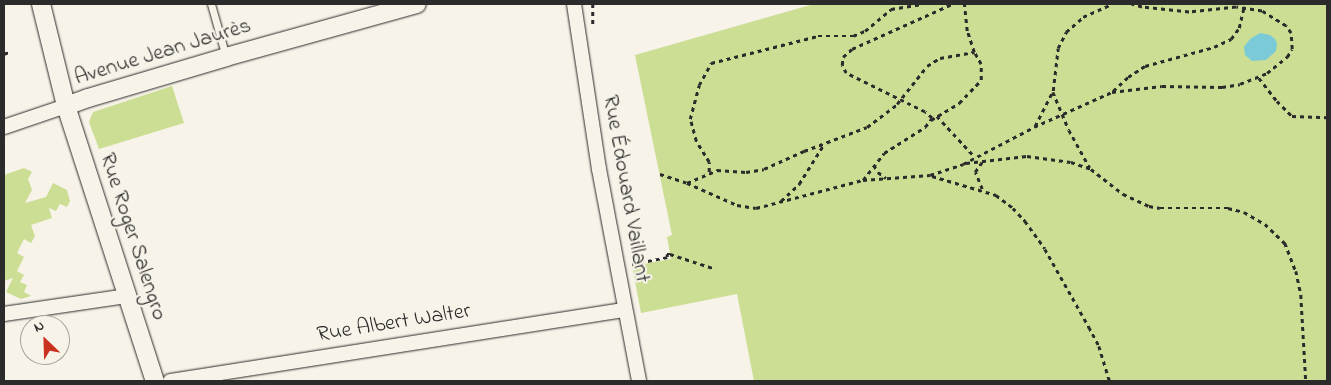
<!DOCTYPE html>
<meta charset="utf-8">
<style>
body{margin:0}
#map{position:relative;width:1331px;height:385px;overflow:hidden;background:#f7f3e8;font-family:"Indie Flower",sans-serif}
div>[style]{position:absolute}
.green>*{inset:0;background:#cbde93}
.water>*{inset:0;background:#7bcad7}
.path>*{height:2.5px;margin-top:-1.25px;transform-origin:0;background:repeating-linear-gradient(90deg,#2b2b2b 0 4px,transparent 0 8px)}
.roads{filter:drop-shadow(0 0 1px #2b2b2b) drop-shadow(0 0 1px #2b2b2b)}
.service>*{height:7px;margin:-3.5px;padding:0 3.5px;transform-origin:3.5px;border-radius:3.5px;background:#f7f3e8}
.minor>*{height:14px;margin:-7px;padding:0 7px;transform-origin:7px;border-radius:7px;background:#f7f3e8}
.tertiary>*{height:18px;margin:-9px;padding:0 9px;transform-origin:9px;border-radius:9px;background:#f7f3e8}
span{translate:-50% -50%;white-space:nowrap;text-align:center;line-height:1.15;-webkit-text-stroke:4.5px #f7f3e8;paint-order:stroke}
.street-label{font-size:22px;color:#2b2b2b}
.frame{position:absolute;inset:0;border:5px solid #2b2b2b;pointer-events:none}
.north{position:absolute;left:20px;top:315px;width:50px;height:50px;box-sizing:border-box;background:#f7f3e8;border:1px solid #a5a39c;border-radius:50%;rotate:336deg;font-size:14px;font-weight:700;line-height:20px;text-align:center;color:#2b2b2b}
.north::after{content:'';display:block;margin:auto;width:18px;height:22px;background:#c8321e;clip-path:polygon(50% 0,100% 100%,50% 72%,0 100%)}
</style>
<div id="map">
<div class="green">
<div style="clip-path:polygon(814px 4px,1327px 4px,1327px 381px,754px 381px,737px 294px,641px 313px,632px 266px,671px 259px,667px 237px,672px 235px,635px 55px)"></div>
<div style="clip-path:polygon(172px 86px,184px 123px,99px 149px,89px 122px,93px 112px)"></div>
<div style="clip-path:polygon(24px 168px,32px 172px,28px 179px,32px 190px,25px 203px,46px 197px,53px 183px,67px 190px,70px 201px,67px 207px,60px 204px,56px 211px,49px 208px,52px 218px,31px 225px,35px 236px,31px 243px,24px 239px,17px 253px,24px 257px,17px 271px,24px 275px,20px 282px,27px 285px,24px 292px,31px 296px,21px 299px,6px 292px,13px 278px,4px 281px,4px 175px)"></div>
</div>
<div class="water">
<div style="clip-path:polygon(1260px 33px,1270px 35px,1275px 39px,1277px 43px,1276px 51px,1266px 60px,1252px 61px,1245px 55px,1244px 47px,1250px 39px)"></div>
</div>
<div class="path">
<div style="left:593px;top:4px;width:20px;rotate:90deg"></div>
<div style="left:4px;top:54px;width:5px;rotate:-22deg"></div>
<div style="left:76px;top:70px;width:14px;rotate:78deg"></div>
<div style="left:1259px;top:78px;width:29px;rotate:52deg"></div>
<div style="left:1277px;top:101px;width:21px;rotate:45deg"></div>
<div style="left:1292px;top:116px;width:35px;rotate:2deg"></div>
<div style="left:1113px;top:91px;width:21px;rotate:-43deg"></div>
<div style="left:1128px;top:77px;width:20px;rotate:-33deg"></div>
<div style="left:1145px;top:66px;width:72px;rotate:-15.4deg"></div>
<div style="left:1214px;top:47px;width:19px;rotate:-25deg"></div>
<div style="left:1231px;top:39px;width:14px;rotate:-54deg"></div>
<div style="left:1239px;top:28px;width:22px;rotate:-77deg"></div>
<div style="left:1053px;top:92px;width:41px;rotate:67.2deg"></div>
<div style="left:1069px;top:130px;width:43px;rotate:61.1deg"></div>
<div style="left:937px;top:116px;width:56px;rotate:47.2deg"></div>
<div style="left:931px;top:120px;width:33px;rotate:-31deg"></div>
<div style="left:959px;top:103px;width:32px;rotate:-46deg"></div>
<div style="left:981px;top:80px;width:16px;rotate:-90deg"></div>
<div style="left:981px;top:64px;width:14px;rotate:-120deg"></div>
<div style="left:1035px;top:126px;width:39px;rotate:-63deg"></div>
<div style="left:1053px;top:91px;width:43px;rotate:-83.4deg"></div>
<div style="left:1058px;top:48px;width:18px;rotate:-63deg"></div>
<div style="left:1066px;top:32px;width:23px;rotate:-41deg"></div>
<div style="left:1083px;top:17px;width:32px;rotate:-24deg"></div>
<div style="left:966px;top:163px;width:61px;rotate:-6.5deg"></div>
<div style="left:1027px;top:156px;width:44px;rotate:7.8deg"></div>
<div style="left:1071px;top:162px;width:21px;rotate:19deg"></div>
<div style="left:1091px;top:169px;width:41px;rotate:38deg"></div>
<div style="left:1123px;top:194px;width:29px;rotate:25deg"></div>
<div style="left:1149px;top:206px;width:11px;rotate:10deg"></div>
<div style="left:1160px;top:208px;width:68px"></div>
<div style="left:1228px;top:208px;width:16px;rotate:14deg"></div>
<div style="left:1244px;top:212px;width:24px;rotate:30deg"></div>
<div style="left:1265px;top:224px;width:28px;rotate:44deg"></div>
<div style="left:1285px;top:243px;width:30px;rotate:69deg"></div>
<div style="left:1296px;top:271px;width:25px;rotate:78deg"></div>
<div style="left:1301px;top:295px;width:86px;rotate:86.7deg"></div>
<div style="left:874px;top:165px;width:8px;rotate:60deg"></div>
<div style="left:878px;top:172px;width:10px;rotate:37deg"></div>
<div style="left:709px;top:172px;width:10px;rotate:-90deg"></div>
<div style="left:709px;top:162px;width:25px;rotate:-122deg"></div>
<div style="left:696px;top:141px;width:23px;rotate:-105deg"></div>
<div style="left:690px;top:119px;width:35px;rotate:-75deg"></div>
<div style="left:699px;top:85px;width:25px;rotate:-61deg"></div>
<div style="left:711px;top:63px;width:110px;rotate:-14.2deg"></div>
<div style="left:818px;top:36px;width:35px"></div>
<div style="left:853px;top:36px;width:13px;rotate:-23deg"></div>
<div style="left:865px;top:31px;width:34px;rotate:-40deg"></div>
<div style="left:891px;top:9px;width:30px;rotate:-9deg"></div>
<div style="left:660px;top:174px;width:28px;rotate:18deg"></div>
<div style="left:687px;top:183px;width:55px;rotate:23.7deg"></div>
<div style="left:737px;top:205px;width:19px;rotate:9deg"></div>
<div style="left:756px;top:208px;width:111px;rotate:-14.7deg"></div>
<div style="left:863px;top:180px;width:67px;rotate:-4.3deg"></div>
<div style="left:930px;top:175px;width:35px;rotate:-18deg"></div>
<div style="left:963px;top:164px;width:80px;rotate:-27.5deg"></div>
<div style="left:1034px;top:127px;width:85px;rotate:-24.2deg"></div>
<div style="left:1112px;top:92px;width:50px;rotate:-6.8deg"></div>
<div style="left:1162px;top:86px;width:60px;rotate:1deg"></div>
<div style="left:1222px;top:87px;width:18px;rotate:-9deg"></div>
<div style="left:1240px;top:84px;width:29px;rotate:-22deg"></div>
<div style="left:1267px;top:73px;width:26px;rotate:-39deg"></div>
<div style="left:1287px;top:57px;width:9px;rotate:-58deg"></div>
<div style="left:1292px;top:49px;width:16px;rotate:-94deg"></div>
<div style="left:1291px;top:33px;width:9px;rotate:-126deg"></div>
<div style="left:1286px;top:26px;width:28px;rotate:-148deg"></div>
<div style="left:1262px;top:11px;width:26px;rotate:-171deg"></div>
<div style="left:1236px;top:7px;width:47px;rotate:173.9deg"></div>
<div style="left:1189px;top:12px;width:47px;rotate:-173.9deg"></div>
<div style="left:1142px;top:7px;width:11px;rotate:-165deg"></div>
<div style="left:932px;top:176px;width:67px;rotate:16.5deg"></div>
<div style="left:996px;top:195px;width:21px;rotate:37deg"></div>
<div style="left:1013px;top:208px;width:18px;rotate:47deg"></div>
<div style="left:1025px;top:221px;width:34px;rotate:54deg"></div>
<div style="left:1045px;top:249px;width:90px;rotate:60.6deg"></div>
<div style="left:1089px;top:327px;width:21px;rotate:62deg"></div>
<div style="left:1099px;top:346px;width:37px;rotate:73deg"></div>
<div style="left:863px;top:180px;width:34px;rotate:-52deg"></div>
<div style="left:884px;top:153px;width:49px;rotate:-32.4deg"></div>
<div style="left:925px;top:127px;width:11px;rotate:-52deg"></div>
<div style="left:932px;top:118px;width:9px;rotate:-139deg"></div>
<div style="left:925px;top:112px;width:88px;rotate:-153.7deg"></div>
<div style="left:846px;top:73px;width:9px;rotate:-117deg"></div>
<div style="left:842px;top:65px;width:8px;rotate:-83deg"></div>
<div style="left:843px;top:57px;width:12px;rotate:-42deg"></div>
<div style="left:852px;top:49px;width:110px;rotate:-24.2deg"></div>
<div style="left:687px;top:183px;width:33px;rotate:-23deg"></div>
<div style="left:717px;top:170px;width:29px;rotate:4deg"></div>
<div style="left:746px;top:172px;width:18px;rotate:-9deg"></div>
<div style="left:764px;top:169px;width:44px;rotate:-24.2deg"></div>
<div style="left:804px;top:151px;width:67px;rotate:-20.9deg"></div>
<div style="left:867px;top:127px;width:38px;rotate:-37deg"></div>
<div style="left:897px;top:104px;width:48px;rotate:-51.7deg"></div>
<div style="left:927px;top:66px;width:15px;rotate:-32deg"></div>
<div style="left:940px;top:58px;width:35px;rotate:-10deg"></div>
<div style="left:974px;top:52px;width:22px;rotate:-108deg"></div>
<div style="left:967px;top:31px;width:27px;rotate:-96deg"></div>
<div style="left:982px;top:189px;width:18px;rotate:-112deg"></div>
<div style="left:975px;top:172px;width:12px;rotate:-55deg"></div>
<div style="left:781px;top:201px;width:25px;rotate:-43deg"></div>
<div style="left:799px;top:184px;width:47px;rotate:-58deg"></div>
<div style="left:632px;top:264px;width:36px;rotate:-11deg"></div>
<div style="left:667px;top:257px;width:3px;rotate:-90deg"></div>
<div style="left:667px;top:254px;width:3px"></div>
<div style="left:670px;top:254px;width:48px;rotate:18.1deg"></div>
</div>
<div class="roads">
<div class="service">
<div style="left:211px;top:4px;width:55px;rotate:74.2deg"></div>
</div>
<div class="minor">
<div style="left:574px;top:4px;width:167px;rotate:81.4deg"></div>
<div style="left:599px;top:169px;width:216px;rotate:79.3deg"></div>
<div style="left:4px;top:127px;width:65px;rotate:-18.7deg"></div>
<div style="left:4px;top:314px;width:125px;rotate:-8.3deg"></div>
<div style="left:170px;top:381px;width:460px;rotate:-8.9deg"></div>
</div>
<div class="tertiary">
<div style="left:41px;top:4px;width:105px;rotate:76.2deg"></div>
<div style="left:66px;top:106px;width:289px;rotate:72.1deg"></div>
<div style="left:66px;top:106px;width:23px;rotate:-20deg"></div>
<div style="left:88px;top:98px;width:144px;rotate:-16.5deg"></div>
<div style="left:226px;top:57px;width:198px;rotate:-15.5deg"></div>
</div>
</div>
<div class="street-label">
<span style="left:163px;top:53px;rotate:-17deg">Avenue Jean Jaurès</span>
<span style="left:625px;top:189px;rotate:80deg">Rue Édouard Vaillant</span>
<span style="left:132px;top:237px;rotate:72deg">Rue Roger Salengro</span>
<span style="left:394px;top:324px;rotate:-9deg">Rue Albert Walter</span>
</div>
<div class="frame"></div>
<div class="north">N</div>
</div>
